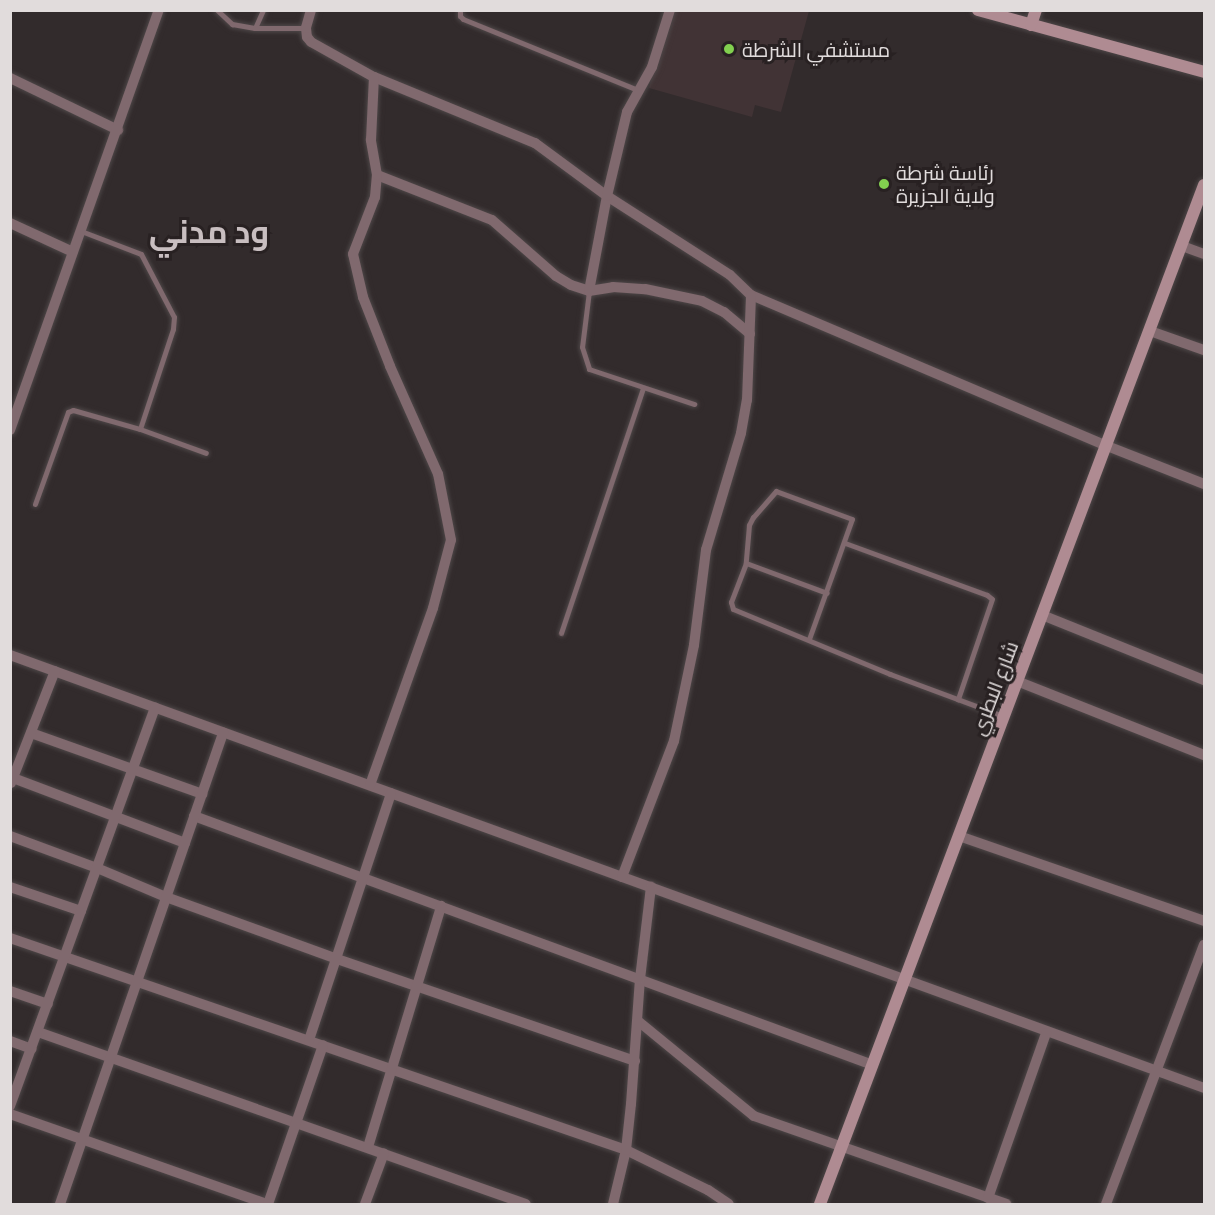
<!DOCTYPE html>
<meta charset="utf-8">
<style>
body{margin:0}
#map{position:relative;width:1215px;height:1215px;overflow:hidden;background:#322b2c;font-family:"Exo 2",Cairo,sans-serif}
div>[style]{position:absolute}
.built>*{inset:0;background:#413335}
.roads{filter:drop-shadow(0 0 2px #4e4748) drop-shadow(0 0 2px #4e4748)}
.lane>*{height:5px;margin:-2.5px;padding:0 2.5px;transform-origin:2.5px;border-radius:2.5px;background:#80696e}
.street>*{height:10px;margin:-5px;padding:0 5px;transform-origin:5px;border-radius:5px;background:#80696e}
.secondary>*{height:12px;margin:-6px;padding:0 6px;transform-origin:6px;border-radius:6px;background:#af8b92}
.dots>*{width:16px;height:16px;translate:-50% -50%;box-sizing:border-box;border:3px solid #282122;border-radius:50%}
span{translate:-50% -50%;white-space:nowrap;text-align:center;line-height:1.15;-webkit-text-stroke:6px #282122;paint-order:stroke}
.poi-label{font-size:20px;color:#e1dcdc}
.left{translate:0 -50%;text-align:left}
.street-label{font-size:20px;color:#e1dcdc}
.town-label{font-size:32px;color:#c8bec0;font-weight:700}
.frame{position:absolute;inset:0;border:12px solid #e1dcdc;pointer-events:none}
</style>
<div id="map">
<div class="built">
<div style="clip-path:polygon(670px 11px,809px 11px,781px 112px,755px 105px,752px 117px,649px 88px)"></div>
</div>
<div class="roads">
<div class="lane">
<div style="left:217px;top:10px;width:21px;rotate:43deg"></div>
<div style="left:232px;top:24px;width:23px;rotate:10deg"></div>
<div style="left:255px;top:28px;width:20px;rotate:-66deg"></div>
<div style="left:460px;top:10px;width:6px;rotate:90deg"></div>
<div style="left:460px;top:16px;width:4px;rotate:45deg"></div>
<div style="left:463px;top:19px;width:189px;rotate:22.1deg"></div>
<div style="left:255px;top:28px;width:51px"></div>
<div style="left:81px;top:231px;width:64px;rotate:21deg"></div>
<div style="left:141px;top:254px;width:71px;rotate:62.4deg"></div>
<div style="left:174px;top:317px;width:12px;rotate:95deg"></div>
<div style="left:173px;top:329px;width:105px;rotate:108.3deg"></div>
<div style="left:589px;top:291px;width:56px;rotate:97.1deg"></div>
<div style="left:582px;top:347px;width:23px;rotate:72deg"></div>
<div style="left:589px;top:369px;width:111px;rotate:18.4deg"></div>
<div style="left:35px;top:504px;width:98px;rotate:-70.3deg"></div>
<div style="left:68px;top:412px;width:5px;rotate:-22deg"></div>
<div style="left:73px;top:410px;width:70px;rotate:15.8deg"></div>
<div style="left:140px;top:429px;width:70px;rotate:20deg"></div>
<div style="left:845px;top:543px;width:151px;rotate:20.1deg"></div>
<div style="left:987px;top:595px;width:6px;rotate:39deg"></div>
<div style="left:992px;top:599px;width:106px;rotate:108.8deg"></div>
<div style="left:746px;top:563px;width:86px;rotate:20.3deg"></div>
<div style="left:561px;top:633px;width:258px;rotate:-71.5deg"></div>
<div style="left:809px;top:639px;width:127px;rotate:-70.3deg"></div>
<div style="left:852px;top:519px;width:81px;rotate:-159.8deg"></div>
<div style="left:776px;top:491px;width:35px;rotate:131deg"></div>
<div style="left:753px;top:517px;width:9px;rotate:117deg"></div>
<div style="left:749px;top:525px;width:38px;rotate:95deg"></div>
<div style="left:746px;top:563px;width:42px;rotate:111deg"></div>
<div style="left:731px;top:602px;width:7px;rotate:74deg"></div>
<div style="left:733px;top:609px;width:170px;rotate:22.5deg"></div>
<div style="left:890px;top:674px;width:121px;rotate:20.4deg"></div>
</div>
<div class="street">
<div style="left:311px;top:10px;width:19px;rotate:106deg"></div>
<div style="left:306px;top:28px;width:9px;rotate:84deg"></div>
<div style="left:307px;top:37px;width:6px;rotate:51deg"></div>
<div style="left:311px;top:42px;width:72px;rotate:29.1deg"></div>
<div style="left:374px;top:77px;width:174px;rotate:22.3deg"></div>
<div style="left:535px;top:143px;width:89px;rotate:36.4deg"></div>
<div style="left:607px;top:196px;width:146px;rotate:32.7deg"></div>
<div style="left:730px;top:275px;width:29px;rotate:44deg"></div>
<div style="left:751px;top:295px;width:387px;rotate:23deg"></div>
<div style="left:1107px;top:446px;width:104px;rotate:21.4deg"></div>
<div style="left:10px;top:78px;width:120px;rotate:25.7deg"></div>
<div style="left:377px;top:175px;width:123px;rotate:21.4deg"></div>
<div style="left:492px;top:220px;width:85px;rotate:41.2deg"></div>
<div style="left:556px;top:276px;width:17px;rotate:31deg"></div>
<div style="left:571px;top:285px;width:19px;rotate:18deg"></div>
<div style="left:589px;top:291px;width:24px;rotate:-9deg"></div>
<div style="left:613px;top:287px;width:32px;rotate:4deg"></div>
<div style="left:645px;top:289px;width:58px;rotate:11.9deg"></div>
<div style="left:702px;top:301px;width:25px;rotate:27deg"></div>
<div style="left:724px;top:312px;width:34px;rotate:40deg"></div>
<div style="left:10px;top:223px;width:69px;rotate:24.7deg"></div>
<div style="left:1182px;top:246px;width:23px;rotate:20deg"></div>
<div style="left:589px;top:291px;width:97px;rotate:-79.3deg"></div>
<div style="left:607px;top:196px;width:86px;rotate:-76.6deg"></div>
<div style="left:627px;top:112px;width:51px;rotate:-60.9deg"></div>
<div style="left:652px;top:67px;width:60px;rotate:-72.5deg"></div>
<div style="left:1150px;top:331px;width:57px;rotate:19.4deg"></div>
<div style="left:10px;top:430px;width:446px;rotate:-70.5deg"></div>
<div style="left:1042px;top:615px;width:175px;rotate:21.9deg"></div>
<div style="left:10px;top:655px;width:1270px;rotate:19.93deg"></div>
<div style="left:1017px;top:681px;width:201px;rotate:21.6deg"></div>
<div style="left:31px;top:733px;width:182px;rotate:19.6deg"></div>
<div style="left:13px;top:778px;width:184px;rotate:20.7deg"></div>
<div style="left:11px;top:783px;width:120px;rotate:-68.6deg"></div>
<div style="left:370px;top:785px;width:188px;rotate:-70.4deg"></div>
<div style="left:433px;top:608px;width:70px;rotate:-75.2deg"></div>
<div style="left:451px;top:540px;width:67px;rotate:-101.1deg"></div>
<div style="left:438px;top:474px;width:118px;rotate:-114deg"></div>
<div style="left:390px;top:366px;width:74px;rotate:-111.4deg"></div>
<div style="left:363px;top:297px;width:44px;rotate:-103.1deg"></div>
<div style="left:353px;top:254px;width:61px;rotate:-68.9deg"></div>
<div style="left:375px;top:197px;width:22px;rotate:-85deg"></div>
<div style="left:377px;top:175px;width:36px;rotate:-100deg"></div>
<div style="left:371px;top:140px;width:63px;rotate:-87.3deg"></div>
<div style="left:194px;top:816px;width:723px;rotate:20.14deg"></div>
<div style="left:10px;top:836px;width:93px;rotate:20.2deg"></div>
<div style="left:97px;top:868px;width:75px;rotate:22.8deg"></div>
<div style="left:166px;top:897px;width:182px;rotate:19.9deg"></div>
<div style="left:337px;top:959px;width:315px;rotate:18.9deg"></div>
<div style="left:959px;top:836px;width:259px;rotate:19.1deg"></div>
<div style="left:622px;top:877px;width:146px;rotate:-69.1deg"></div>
<div style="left:674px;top:741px;width:98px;rotate:-78.2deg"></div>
<div style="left:694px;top:645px;width:96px;rotate:-82.8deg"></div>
<div style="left:706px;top:550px;width:122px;rotate:-73.3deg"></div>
<div style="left:741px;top:433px;width:34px;rotate:-80deg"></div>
<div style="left:747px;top:400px;width:105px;rotate:-87.8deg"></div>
<div style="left:10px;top:887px;width:75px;rotate:18.7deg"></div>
<div style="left:10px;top:938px;width:651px;rotate:18.99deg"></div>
<div style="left:626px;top:1150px;width:91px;rotate:26deg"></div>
<div style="left:708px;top:1190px;width:25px;rotate:34deg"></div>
<div style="left:10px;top:991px;width:40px;rotate:18.9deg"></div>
<div style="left:638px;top:1021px;width:150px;rotate:39.3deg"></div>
<div style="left:754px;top:1116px;width:267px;rotate:19.2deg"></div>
<div style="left:38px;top:1032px;width:517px;rotate:19.42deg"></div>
<div style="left:309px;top:1040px;width:260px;rotate:-71.6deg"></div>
<div style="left:10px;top:1041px;width:23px;rotate:20deg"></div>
<div style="left:10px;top:1106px;width:424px;rotate:-70deg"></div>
<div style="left:10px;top:1114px;width:272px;rotate:19.3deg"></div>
<div style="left:368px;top:1147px;width:252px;rotate:-73.1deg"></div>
<div style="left:988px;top:1198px;width:175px;rotate:-70.6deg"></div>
<div style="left:60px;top:1204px;width:499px;rotate:-70.9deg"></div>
<div style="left:268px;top:1204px;width:168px;rotate:-70.9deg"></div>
<div style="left:365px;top:1204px;width:54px;rotate:-69.6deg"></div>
<div style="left:613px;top:1204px;width:56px;rotate:-76.5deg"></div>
<div style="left:626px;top:1150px;width:46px;rotate:-83.8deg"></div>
<div style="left:631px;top:1104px;width:125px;rotate:-85.9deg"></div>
<div style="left:640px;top:979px;width:93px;rotate:-83.2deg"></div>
<div style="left:1106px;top:1204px;width:277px;rotate:-69.3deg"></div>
</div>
<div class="secondary">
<div style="left:978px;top:10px;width:234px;rotate:15.3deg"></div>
<div style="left:1031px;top:25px;width:16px;rotate:-72deg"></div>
<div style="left:820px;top:1204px;width:1089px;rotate:-69.35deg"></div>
</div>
</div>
<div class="dots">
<div style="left:729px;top:49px;background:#82d04f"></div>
<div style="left:884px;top:184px;background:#82d04f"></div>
</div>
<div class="poi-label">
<span class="left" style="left:742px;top:49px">مستشفي الشرطة</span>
<span class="left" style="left:896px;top:184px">رئاسة شرطة<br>ولاية الجزيرة</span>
</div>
<div class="street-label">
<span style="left:994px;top:688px;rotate:-69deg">شارع البطري</span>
</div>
<div class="town-label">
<span style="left:209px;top:230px">ود مدني</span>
</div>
<div class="frame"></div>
</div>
